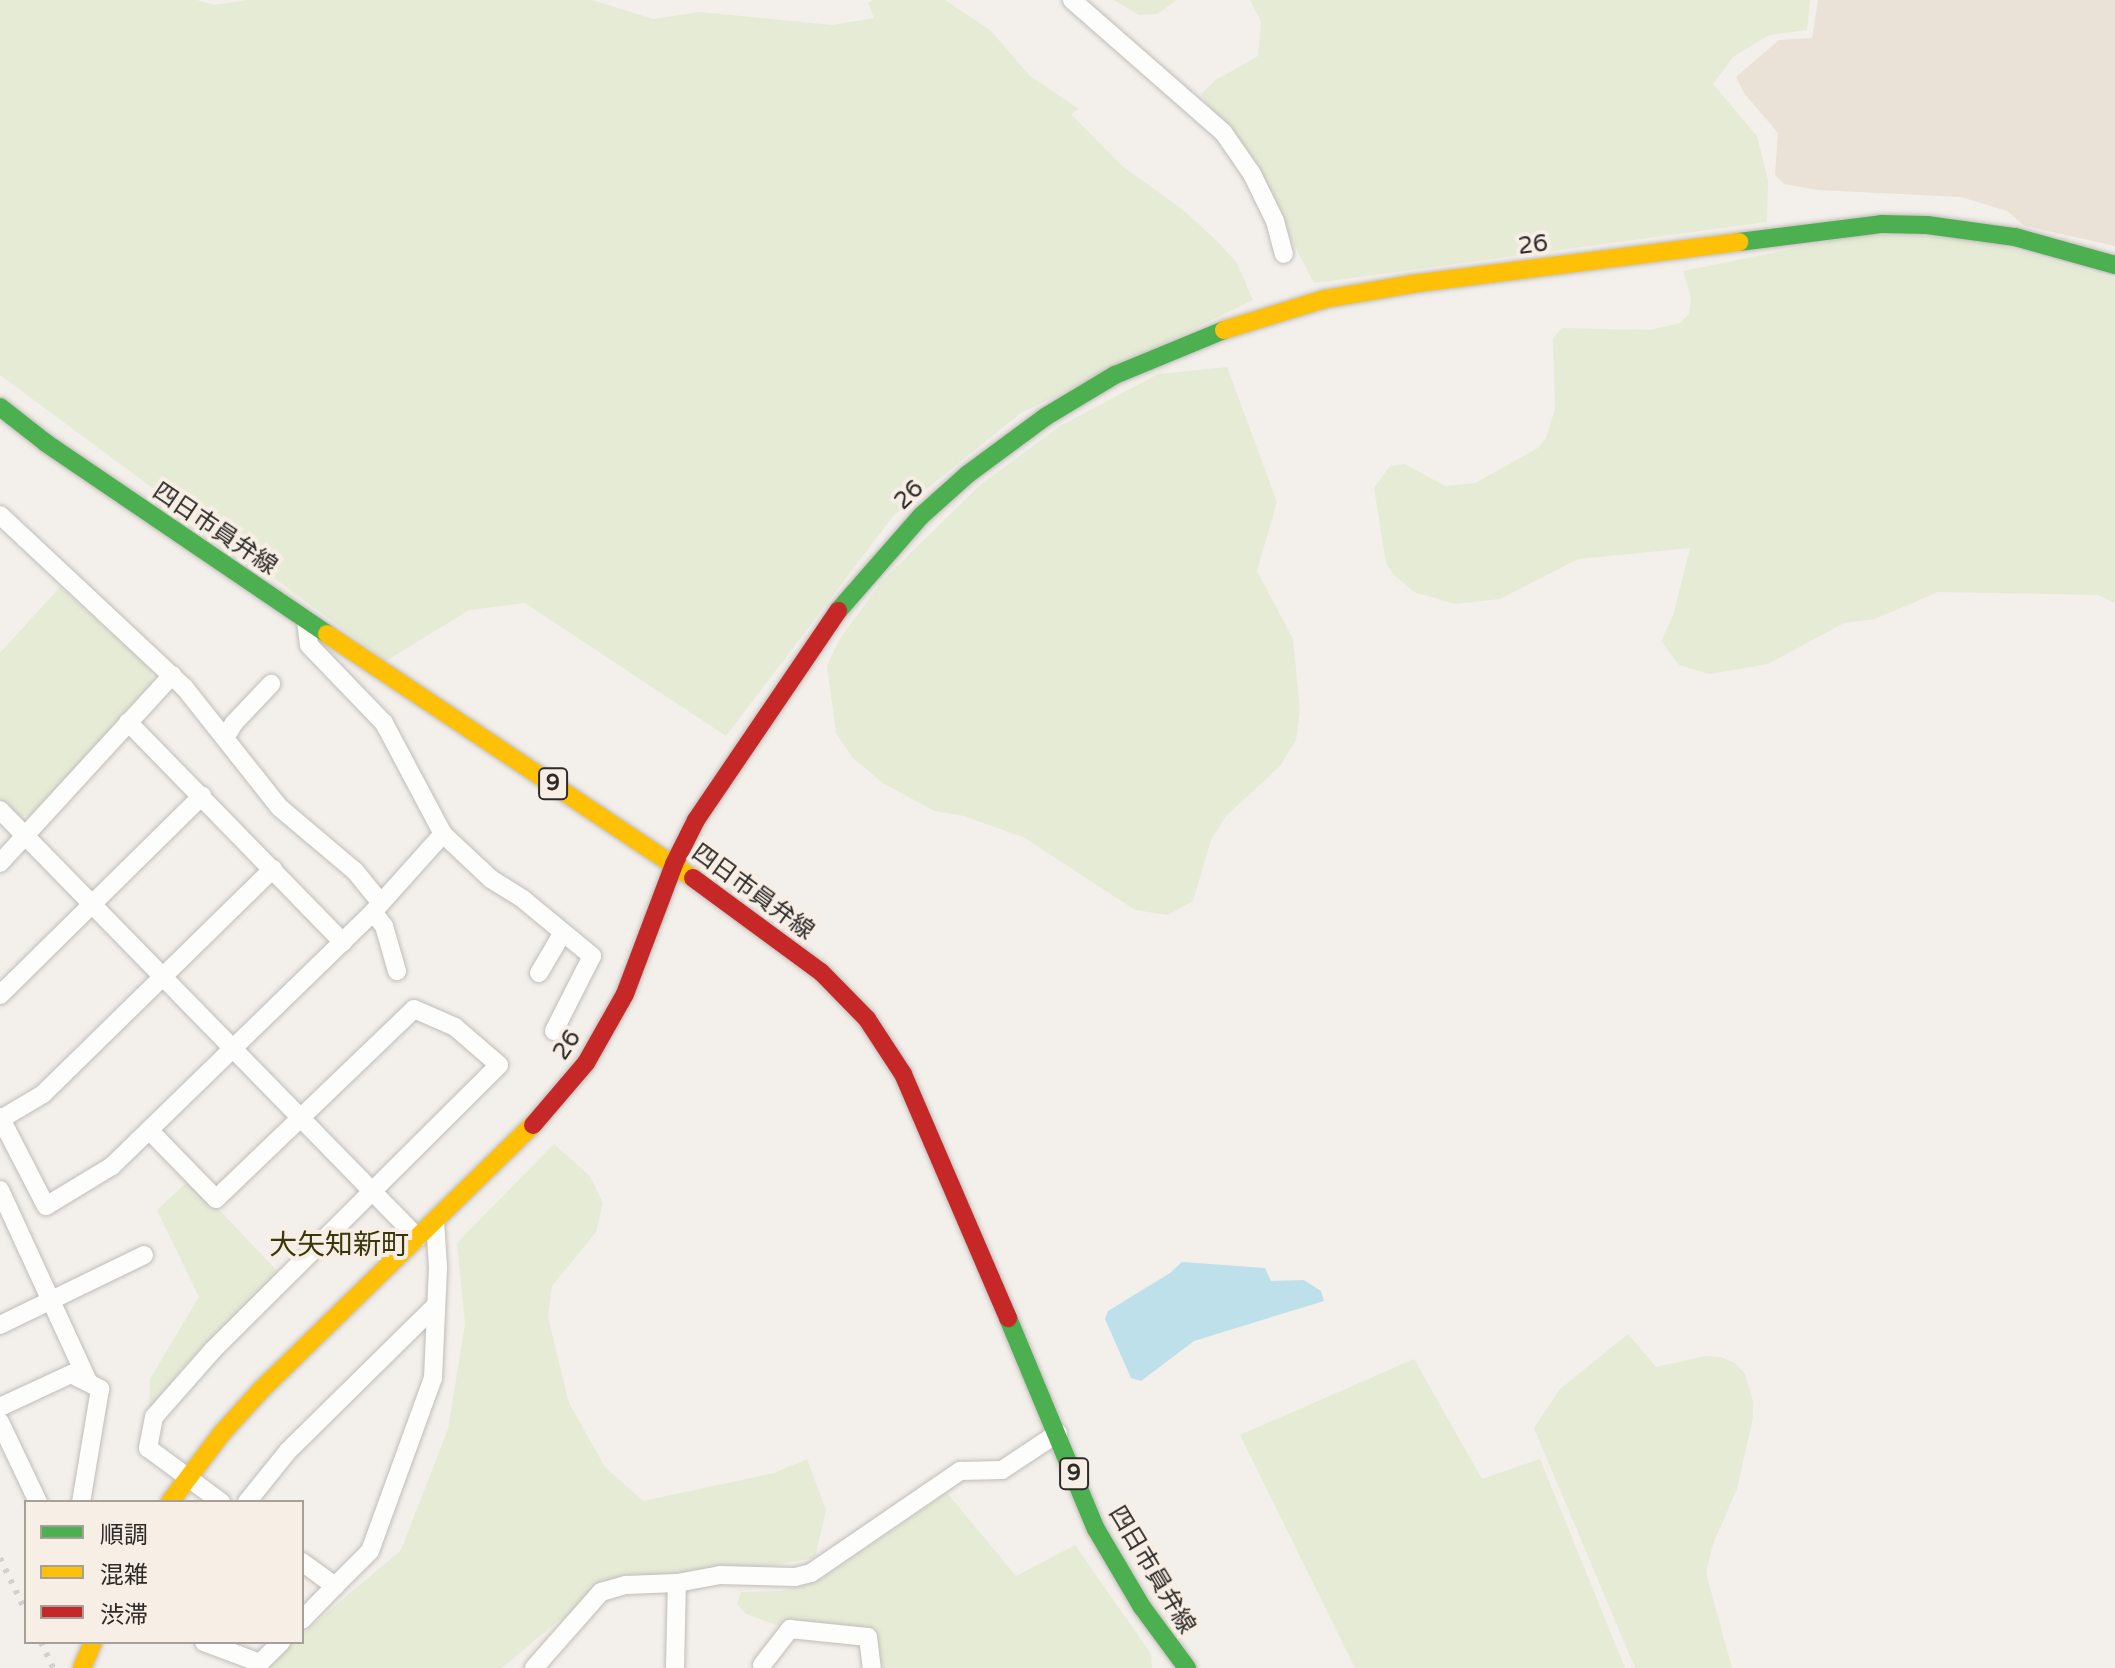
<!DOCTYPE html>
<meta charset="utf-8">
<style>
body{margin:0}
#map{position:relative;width:2115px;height:1668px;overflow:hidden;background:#f3efea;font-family:"Varela Round","Noto Sans JP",sans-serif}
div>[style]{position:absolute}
.built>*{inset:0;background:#eae1d7}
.green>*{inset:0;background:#e6ebd6}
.water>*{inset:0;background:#bee0eb}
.roads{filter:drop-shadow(0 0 2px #c0bdb9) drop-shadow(0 0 2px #c0bdb9)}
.street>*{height:18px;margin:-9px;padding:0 9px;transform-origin:9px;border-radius:9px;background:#fdfdfc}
.fast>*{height:18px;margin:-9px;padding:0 9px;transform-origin:9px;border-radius:9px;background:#4caf50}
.slow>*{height:18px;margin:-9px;padding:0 9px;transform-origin:9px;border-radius:9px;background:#ffc107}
.jam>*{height:18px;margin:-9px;padding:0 9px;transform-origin:9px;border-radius:9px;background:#c62828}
.rail>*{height:6px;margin-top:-3px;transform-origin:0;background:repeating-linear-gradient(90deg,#d1d0cf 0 4px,transparent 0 12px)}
span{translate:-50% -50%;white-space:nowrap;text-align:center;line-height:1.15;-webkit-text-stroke:8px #f7efe6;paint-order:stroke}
.shield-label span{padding:2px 6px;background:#f7efe6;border:2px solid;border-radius:6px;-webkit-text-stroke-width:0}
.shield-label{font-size:22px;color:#2d2a27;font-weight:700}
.street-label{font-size:24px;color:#2d2a27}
.quarter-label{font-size:28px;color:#3c360b}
.legend{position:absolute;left:24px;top:1500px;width:280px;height:144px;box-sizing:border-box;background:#f7efe6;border:2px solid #a6a09a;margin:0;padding:10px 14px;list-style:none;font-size:24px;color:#2d2a27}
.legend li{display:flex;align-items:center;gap:16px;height:40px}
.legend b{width:40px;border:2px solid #a6a09a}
</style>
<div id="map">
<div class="built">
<div style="clip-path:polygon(1818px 0,2115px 0,2115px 246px,2025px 226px,2007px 211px,1961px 197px,1818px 190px,1784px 184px,1775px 175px,1778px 133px,1744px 93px,1736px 77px,1779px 40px,1812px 38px)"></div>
</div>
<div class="green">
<div style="clip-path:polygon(0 0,197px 0,214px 5px,248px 0,592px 0,653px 19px,700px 12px,832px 25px,874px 18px,868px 3px,873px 0,945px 0,990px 30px,1030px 76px,1079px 109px,1071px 114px,1121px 165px,1183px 210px,1217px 241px,1237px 263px,1253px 300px,1021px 413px,894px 515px,726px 736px,525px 603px,469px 610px,386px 661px,0 375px)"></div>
<div style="clip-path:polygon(1114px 0,1177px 0,1157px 14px,1139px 15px)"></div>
<div style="clip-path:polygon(1250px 0,1810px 0,1807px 30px,1769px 35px,1733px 57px,1713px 84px,1757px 136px,1768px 180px,1767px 222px,1314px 283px,1255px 170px,1201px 94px,1216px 80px,1258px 56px,1261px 22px)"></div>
<div style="clip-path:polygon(1865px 234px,1975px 238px,2115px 279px,2115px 603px,2098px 595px,1938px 592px,1875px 619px,1844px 623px,1768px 664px,1710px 674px,1679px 665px,1661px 641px,1673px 616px,1690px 548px,1578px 559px,1500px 599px,1455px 604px,1414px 592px,1393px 574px,1386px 563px,1374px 488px,1390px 466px,1405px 464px,1445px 486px,1475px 483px,1538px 448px,1546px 438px,1555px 409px,1553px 338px,1562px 328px,1650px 330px,1680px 323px,1689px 314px,1691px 298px,1683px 271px)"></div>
<div style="clip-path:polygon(1227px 367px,1277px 502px,1257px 571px,1293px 639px,1300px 711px,1296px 740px,1280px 766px,1226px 816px,1211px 840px,1193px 901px,1168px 915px,1135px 910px,1025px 838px,964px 816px,935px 811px,884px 784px,852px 757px,836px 733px,827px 666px,839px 640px,881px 582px,980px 485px,1060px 426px,1158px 374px)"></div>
<div style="clip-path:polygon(60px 587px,151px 669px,152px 684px,33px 815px,17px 817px,0 799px,0 653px)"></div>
<div style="clip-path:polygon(554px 1144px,590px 1176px,603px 1203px,596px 1232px,552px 1286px,548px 1317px,569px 1403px,605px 1467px,643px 1501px,774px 1473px,807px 1459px,826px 1510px,815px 1558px,610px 1592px,558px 1621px,502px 1668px,263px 1668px,293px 1642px,302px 1642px,302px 1634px,401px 1550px,448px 1429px,465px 1324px,457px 1243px)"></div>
<div style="clip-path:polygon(190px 1179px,279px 1273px,182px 1368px,149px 1415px,150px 1379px,199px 1297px,157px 1210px)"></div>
<div style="clip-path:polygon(1628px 1334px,1656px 1367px,1706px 1356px,1720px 1357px,1735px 1363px,1745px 1374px,1753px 1401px,1753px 1417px,1737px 1489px,1713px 1544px,1706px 1573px,1732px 1668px,1635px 1668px,1534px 1428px,1560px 1389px)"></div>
<div style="clip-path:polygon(1414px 1359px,1482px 1479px,1540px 1459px,1625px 1668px,1355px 1668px,1240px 1435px)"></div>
<div style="clip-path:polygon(947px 1493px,1016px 1576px,1075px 1545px,1151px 1654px,1152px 1668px,883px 1668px,874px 1631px,776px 1625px,746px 1614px,737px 1604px,741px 1592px,781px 1591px,820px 1580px)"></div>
</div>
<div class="water">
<div style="clip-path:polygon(1182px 1262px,1265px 1268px,1271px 1281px,1304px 1280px,1321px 1291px,1324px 1301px,1194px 1341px,1141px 1381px,1131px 1378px,1105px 1319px,1108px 1311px,1170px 1273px)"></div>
</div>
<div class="roads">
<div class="street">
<div style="left:1072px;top:0;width:201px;rotate:41.2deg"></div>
<div style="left:1223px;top:132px;width:51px;rotate:55.4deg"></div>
<div style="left:1252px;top:174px;width:52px;rotate:63.9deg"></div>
<div style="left:1275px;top:221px;width:34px;rotate:75deg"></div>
<div style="left:0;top:515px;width:252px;rotate:43.1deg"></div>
<div style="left:184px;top:687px;width:153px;rotate:51.6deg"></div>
<div style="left:279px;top:807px;width:99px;rotate:40.1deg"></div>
<div style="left:355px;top:871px;width:40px;rotate:51deg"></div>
<div style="left:128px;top:722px;width:308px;rotate:45.7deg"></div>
<div style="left:225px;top:738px;width:17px;rotate:-59deg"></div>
<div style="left:234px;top:723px;width:54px;rotate:-46.5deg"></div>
<div style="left:0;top:810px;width:598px;rotate:45.68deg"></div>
<div style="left:443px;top:834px;width:66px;rotate:43.2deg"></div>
<div style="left:491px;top:879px;width:39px;rotate:32deg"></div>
<div style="left:524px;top:900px;width:88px;rotate:39.5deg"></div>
<div style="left:592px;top:956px;width:84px;rotate:116.9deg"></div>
<div style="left:0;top:863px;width:255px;rotate:-47.5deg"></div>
<div style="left:373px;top:912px;width:18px;rotate:52deg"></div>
<div style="left:384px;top:926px;width:47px;rotate:73.9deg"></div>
<div style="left:539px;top:973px;width:45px;rotate:-59.5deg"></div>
<div style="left:0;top:995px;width:284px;rotate:-44.6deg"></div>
<div style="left:0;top:1117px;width:100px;rotate:62.7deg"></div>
<div style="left:46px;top:1206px;width:77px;rotate:-31.2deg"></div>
<div style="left:112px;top:1166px;width:364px;rotate:-44.2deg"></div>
<div style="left:373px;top:912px;width:105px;rotate:-48.1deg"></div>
<div style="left:443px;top:834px;width:126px;rotate:-118deg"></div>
<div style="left:384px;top:723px;width:108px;rotate:-133.9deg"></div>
<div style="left:309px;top:645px;width:25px;rotate:-97deg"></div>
<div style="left:1px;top:1119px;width:49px;rotate:-30.8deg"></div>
<div style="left:43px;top:1094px;width:322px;rotate:-44.4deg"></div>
<div style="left:149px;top:1130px;width:96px;rotate:45.8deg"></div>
<div style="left:216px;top:1199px;width:274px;rotate:-43.8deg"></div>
<div style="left:414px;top:1009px;width:45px;rotate:23.7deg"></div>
<div style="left:455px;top:1027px;width:58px;rotate:40.8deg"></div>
<div style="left:499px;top:1065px;width:404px;rotate:135.1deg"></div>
<div style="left:213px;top:1350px;width:89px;rotate:131.4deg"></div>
<div style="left:154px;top:1417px;width:32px;rotate:101deg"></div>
<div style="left:148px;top:1448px;width:91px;rotate:36.5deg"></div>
<div style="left:0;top:1190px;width:210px;rotate:65.3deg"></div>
<div style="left:0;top:1325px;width:160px;rotate:-25.9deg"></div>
<div style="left:0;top:1407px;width:78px;rotate:-24.9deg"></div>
<div style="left:71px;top:1374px;width:33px;rotate:27deg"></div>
<div style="left:100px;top:1389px;width:115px;rotate:99.5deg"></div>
<div style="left:0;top:1422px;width:89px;rotate:64.6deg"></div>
<div style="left:247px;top:1502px;width:65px;rotate:-51.2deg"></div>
<div style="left:288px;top:1451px;width:206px;rotate:-44.6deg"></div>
<div style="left:302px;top:1562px;width:41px;rotate:36deg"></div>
<div style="left:335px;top:1586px;width:49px;rotate:-45deg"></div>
<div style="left:370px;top:1551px;width:184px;rotate:-70deg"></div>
<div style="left:433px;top:1378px;width:111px;rotate:-87.4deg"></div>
<div style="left:438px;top:1267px;width:46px;rotate:-93.7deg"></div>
<div style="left:302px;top:1620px;width:47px;rotate:-45.9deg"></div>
<div style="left:204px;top:1642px;width:60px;rotate:20.6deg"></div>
<div style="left:260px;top:1663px;width:30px;rotate:-45deg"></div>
<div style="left:762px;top:1665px;width:46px;rotate:-52.1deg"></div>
<div style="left:790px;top:1629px;width:78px;rotate:5.9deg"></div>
<div style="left:868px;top:1637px;width:31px;rotate:83deg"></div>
<div style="left:534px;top:1668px;width:101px;rotate:-48.6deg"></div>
<div style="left:601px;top:1592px;width:26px;rotate:-16deg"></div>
<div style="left:626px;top:1585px;width:51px;rotate:-2.2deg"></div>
<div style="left:677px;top:1583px;width:44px;rotate:-10.5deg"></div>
<div style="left:720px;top:1575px;width:75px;rotate:1.5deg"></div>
<div style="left:795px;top:1577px;width:16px;rotate:-14deg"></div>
<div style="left:811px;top:1573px;width:181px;rotate:-34.4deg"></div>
<div style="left:960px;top:1471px;width:42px;rotate:-1.4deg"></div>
<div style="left:1002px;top:1470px;width:67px;rotate:-33.5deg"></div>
<div style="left:675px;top:1668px;width:85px;rotate:-88.7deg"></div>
</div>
<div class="fast">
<div style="left:1739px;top:242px;width:143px;rotate:-7.2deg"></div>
<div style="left:1881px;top:224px;width:46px;rotate:1.2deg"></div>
<div style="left:1927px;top:225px;width:89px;rotate:7.8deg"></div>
<div style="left:2015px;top:237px;width:104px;rotate:15.6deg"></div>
<div style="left:0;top:407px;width:58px;rotate:38deg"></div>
<div style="left:46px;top:443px;width:340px;rotate:34.2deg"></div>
<div style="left:838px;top:611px;width:126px;rotate:-48.9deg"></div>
<div style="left:921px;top:516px;width:63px;rotate:-41.8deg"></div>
<div style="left:968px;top:474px;width:96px;rotate:-36.5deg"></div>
<div style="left:1045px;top:417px;width:82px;rotate:-31deg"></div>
<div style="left:1115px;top:375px;width:118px;rotate:-22.4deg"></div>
<div style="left:1008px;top:1318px;width:229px;rotate:67.4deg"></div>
<div style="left:1096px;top:1529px;width:91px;rotate:59.5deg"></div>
<div style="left:1142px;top:1607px;width:76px;rotate:53.6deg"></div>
</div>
<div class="slow">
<div style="left:1224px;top:330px;width:106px;rotate:-17.1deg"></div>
<div style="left:1325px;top:299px;width:88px;rotate:-9.8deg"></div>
<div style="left:1412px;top:284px;width:330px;rotate:-7.3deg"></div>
<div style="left:327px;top:634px;width:440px;rotate:33.7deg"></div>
<div style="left:170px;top:1502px;width:86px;rotate:-53deg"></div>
<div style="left:222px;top:1433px;width:59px;rotate:-47.7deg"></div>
<div style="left:262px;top:1389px;width:378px;rotate:-44.3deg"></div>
<div style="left:82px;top:1668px;width:28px;rotate:-67deg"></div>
</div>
<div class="jam">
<div style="left:693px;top:878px;width:159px;rotate:36.3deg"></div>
<div style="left:821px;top:972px;width:66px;rotate:45.6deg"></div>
<div style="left:867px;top:1019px;width:66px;rotate:56.8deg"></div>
<div style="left:903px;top:1074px;width:266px;rotate:66.7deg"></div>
<div style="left:533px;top:1125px;width:82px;rotate:-49.5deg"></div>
<div style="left:586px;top:1063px;width:79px;rotate:-60.5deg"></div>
<div style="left:625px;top:994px;width:139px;rotate:-69.3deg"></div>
<div style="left:674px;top:864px;width:49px;rotate:-63.4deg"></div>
<div style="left:696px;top:820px;width:253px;rotate:-55.8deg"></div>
</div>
</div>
<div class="rail">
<div style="left:0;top:1558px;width:60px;rotate:64.3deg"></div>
<div style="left:41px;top:1642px;width:29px;rotate:65deg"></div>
</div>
<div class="shield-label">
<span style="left:553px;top:784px">9</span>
<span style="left:1074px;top:1474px">9</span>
</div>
<div class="street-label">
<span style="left:1533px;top:245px;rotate:-7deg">26</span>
<span style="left:909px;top:495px;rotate:-44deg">26</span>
<span style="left:215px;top:529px;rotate:34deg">四日市員弁線</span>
<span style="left:753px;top:892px;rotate:36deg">四日市員弁線</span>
<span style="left:567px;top:1045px;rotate:-56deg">26</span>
<span style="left:1152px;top:1570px;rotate:59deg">四日市員弁線</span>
</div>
<div class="quarter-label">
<span style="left:339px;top:1245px">大矢知新町</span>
</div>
<ul class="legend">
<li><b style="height:10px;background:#4caf50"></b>順調</li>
<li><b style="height:10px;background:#ffc107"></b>混雑</li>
<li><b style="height:10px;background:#c62828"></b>渋滞</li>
</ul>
</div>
